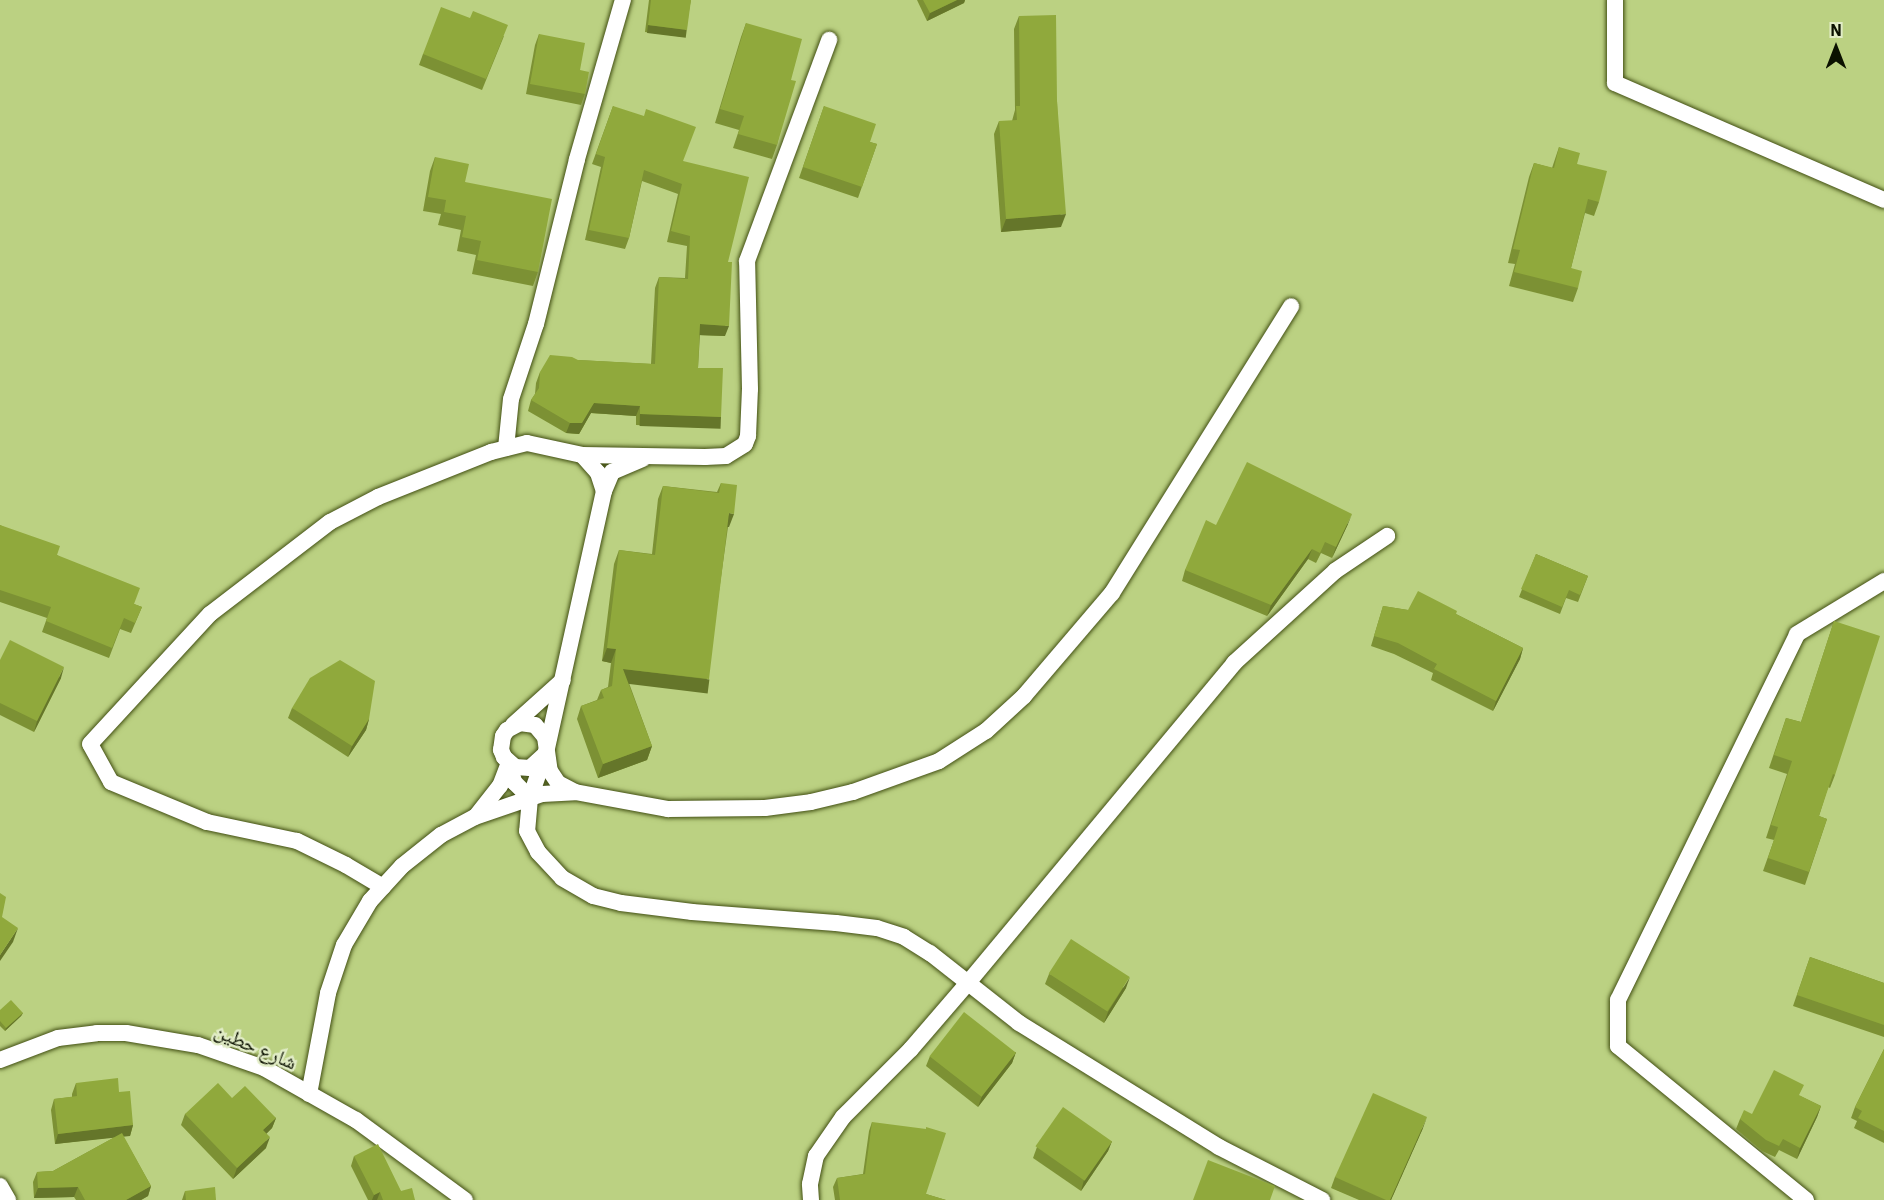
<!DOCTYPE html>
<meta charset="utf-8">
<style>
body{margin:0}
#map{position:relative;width:1884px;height:1200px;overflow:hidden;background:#bbd182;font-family:"IBM Plex Sans","Noto Naskh Arabic",sans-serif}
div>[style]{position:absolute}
.roads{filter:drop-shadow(0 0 2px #424f13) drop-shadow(0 0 2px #424f13)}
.street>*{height:16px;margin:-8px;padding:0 8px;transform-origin:8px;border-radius:8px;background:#fff}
.wall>*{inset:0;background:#7c9134}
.shaded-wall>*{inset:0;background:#65762a;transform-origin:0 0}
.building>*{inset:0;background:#90a93c;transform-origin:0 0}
span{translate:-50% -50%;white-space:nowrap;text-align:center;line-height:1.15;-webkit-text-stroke:5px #e1ecc6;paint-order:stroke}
.street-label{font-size:20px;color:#0b1100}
.north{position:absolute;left:1806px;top:18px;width:60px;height:60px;-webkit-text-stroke:4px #e1ecc6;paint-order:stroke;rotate:0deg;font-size:16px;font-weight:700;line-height:24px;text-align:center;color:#0b1100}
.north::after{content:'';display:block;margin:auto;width:21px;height:27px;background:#0b1100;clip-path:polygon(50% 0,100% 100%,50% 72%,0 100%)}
</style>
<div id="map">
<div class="roads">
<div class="street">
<div style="left:1615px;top:0;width:83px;rotate:90deg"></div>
<div style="left:1615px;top:83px;width:293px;rotate:23.5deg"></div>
<div style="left:506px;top:448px;width:49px;rotate:-84.2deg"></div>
<div style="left:511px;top:399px;width:79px;rotate:-71.6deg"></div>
<div style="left:536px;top:324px;width:170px;rotate:-76deg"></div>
<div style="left:577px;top:159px;width:166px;rotate:-73.9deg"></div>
<div style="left:582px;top:455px;width:24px;rotate:48deg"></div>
<div style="left:598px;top:473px;width:19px;rotate:72deg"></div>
<div style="left:604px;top:491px;width:267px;rotate:102.5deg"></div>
<div style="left:546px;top:752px;width:49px;rotate:109.2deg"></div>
<div style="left:530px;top:798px;width:33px;rotate:95deg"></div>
<div style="left:527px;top:831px;width:24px;rotate:62deg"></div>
<div style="left:538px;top:852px;width:35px;rotate:47deg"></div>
<div style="left:562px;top:878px;width:36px;rotate:30deg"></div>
<div style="left:593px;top:896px;width:29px;rotate:14deg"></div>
<div style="left:621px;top:903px;width:72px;rotate:7.2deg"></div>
<div style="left:692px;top:912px;width:144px;rotate:4.4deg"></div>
<div style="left:836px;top:923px;width:41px;rotate:7deg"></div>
<div style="left:877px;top:928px;width:28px;rotate:18deg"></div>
<div style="left:904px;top:937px;width:31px;rotate:32deg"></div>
<div style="left:930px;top:953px;width:113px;rotate:38.2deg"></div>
<div style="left:1019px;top:1023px;width:235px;rotate:31.8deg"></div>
<div style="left:1219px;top:1147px;width:116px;rotate:27.2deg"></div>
<div style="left:604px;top:491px;width:21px;rotate:-67deg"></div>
<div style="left:612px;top:472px;width:33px;rotate:-23deg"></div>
<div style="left:513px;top:725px;width:67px;rotate:-42deg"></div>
<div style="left:544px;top:755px;width:19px;rotate:137deg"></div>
<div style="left:530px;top:768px;width:15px;rotate:-176deg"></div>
<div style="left:515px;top:767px;width:15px;rotate:-138deg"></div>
<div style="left:504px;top:757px;width:8px;rotate:-113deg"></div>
<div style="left:501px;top:750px;width:14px;rotate:-82deg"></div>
<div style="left:503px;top:736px;width:7px;rotate:-56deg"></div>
<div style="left:507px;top:730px;width:15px;rotate:-28deg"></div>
<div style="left:520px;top:723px;width:15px;rotate:8deg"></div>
<div style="left:535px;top:725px;width:16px;rotate:50deg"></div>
<div style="left:545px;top:737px;width:34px;rotate:82deg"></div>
<div style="left:550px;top:771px;width:14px;rotate:56deg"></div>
<div style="left:558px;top:783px;width:19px;rotate:28deg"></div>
<div style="left:509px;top:763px;width:20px;rotate:75deg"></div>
<div style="left:514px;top:782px;width:23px;rotate:45deg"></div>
<div style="left:477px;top:815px;width:37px;rotate:-52deg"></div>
<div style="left:500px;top:786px;width:25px;rotate:-69deg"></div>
<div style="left:383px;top:887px;width:43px;rotate:-149.3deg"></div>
<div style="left:346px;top:865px;width:55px;rotate:-153.9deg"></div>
<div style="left:297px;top:841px;width:92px;rotate:-168.1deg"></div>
<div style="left:207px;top:822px;width:104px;rotate:-157.4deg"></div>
<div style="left:111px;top:782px;width:43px;rotate:-118.9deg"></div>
<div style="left:90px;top:744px;width:177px;rotate:-47.3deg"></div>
<div style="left:210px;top:614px;width:151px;rotate:-37.5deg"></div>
<div style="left:330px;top:522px;width:54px;rotate:-27.5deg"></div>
<div style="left:378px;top:497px;width:122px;rotate:-21.7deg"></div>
<div style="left:491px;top:452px;width:37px;rotate:-14deg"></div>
<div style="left:527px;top:443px;width:56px;rotate:12.3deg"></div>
<div style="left:582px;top:455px;width:123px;rotate:0.9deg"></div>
<div style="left:705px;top:457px;width:21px;rotate:-3deg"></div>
<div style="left:726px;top:456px;width:22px;rotate:-32deg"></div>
<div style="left:745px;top:444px;width:9px;rotate:-69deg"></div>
<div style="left:748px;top:436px;width:47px;rotate:-87.6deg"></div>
<div style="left:750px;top:389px;width:128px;rotate:-91.3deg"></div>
<div style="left:747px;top:261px;width:236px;rotate:-69.6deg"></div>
<div style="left:0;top:1060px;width:62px;rotate:-20.8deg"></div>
<div style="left:58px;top:1038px;width:39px;rotate:-7deg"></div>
<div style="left:97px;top:1033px;width:29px"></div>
<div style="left:126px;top:1033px;width:73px;rotate:9.5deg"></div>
<div style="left:198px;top:1045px;width:70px;rotate:19.2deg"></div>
<div style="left:264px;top:1068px;width:106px;rotate:29.5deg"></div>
<div style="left:356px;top:1120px;width:135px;rotate:36.3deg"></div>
<div style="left:309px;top:1094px;width:103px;rotate:-79.3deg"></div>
<div style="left:328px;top:993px;width:51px;rotate:-71.6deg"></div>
<div style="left:344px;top:945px;width:51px;rotate:-59.4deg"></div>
<div style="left:370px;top:901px;width:47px;rotate:-47.6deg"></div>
<div style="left:402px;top:866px;width:50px;rotate:-38.5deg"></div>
<div style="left:441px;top:835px;width:38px;rotate:-28deg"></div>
<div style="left:475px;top:817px;width:71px;rotate:-18.9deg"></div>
<div style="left:542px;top:794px;width:33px;rotate:-3deg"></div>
<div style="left:575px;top:792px;width:95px;rotate:10.4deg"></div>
<div style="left:668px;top:809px;width:97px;rotate:-0.6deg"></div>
<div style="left:765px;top:808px;width:46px;rotate:-7.4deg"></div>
<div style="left:811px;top:802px;width:43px;rotate:-13.4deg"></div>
<div style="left:853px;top:792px;width:91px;rotate:-19.8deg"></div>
<div style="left:939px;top:761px;width:56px;rotate:-32.6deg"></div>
<div style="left:986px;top:731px;width:52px;rotate:-42.6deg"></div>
<div style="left:1024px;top:696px;width:135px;rotate:-49.5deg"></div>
<div style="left:1112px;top:593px;width:338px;rotate:-58deg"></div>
<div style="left:0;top:1186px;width:16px;rotate:60deg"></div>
<div style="left:811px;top:1200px;width:16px;rotate:-94deg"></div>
<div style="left:810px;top:1184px;width:29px;rotate:-78deg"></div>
<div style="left:816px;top:1156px;width:47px;rotate:-55.3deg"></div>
<div style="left:843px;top:1117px;width:96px;rotate:-45deg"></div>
<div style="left:911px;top:1049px;width:86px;rotate:-49.3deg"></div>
<div style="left:967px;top:984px;width:418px;rotate:-50.2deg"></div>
<div style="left:1234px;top:663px;width:137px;rotate:-42.3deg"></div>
<div style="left:1335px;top:571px;width:63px;rotate:-33.9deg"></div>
<div style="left:1806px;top:1200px;width:243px;rotate:-140.7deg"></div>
<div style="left:1618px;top:1046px;width:46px;rotate:-90deg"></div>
<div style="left:1618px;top:1000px;width:407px;rotate:-63.9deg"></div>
<div style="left:1797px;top:634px;width:102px;rotate:-31.3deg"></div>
</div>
</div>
<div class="wall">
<div style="clip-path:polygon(649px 0,691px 0,684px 37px,645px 32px)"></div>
<div style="clip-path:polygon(917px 0,965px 0,964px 3px,927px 21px)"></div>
<div style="clip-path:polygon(1019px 16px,1057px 101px,1061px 227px,1001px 232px,994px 134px,999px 121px,1012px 121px,1015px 110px,1014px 29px)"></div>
<div style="clip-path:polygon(746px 23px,791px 80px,777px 145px,772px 159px,733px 148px,739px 130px,715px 123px,741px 37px)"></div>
<div style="clip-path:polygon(539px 34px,580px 70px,585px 94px,581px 105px,526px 94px,535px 45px)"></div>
<div style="clip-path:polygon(504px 36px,482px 90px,419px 65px,423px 54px)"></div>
<div style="clip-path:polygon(613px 106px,683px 161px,728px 262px,725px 336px,700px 335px,698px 368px,721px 417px,717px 428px,636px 425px,636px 416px,591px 413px,579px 434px,566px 433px,528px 411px,531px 400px,535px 394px,536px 383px,540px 372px,578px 360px,651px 364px,655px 288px,659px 277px,685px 278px,687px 246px,667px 242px,678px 194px,642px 181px,629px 238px,625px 249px,585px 240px,601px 167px,592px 164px)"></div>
<div style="clip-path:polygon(824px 106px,870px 142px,877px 144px,858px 198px,799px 178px)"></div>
<div style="clip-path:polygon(1559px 147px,1577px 164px,1599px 202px,1594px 216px,1585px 213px,1571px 268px,1578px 288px,1573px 302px,1509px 286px,1515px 264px,1508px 263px,1529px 177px,1534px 163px,1552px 168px)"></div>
<div style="clip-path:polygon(435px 157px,465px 182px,538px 272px,533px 286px,472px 274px,476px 255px,457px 251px,461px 230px,438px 225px,441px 214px,423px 211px,430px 171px)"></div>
<div style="clip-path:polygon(721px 483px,729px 527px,728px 527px,705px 692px,629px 683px,652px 746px,647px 760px,598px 778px,577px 719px,581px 706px,597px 700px,601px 690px,608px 687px,611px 663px,602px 661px,614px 564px,619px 550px,652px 554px,658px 499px,663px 486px,717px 492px)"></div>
<div style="clip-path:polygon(1348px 524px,1332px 558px,1321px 553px,1316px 563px,1308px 559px,1267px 616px,1182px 581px,1185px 570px,1216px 525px)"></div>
<div style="clip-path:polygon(0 525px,57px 555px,134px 604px,142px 607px,131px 633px,120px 629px,109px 658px,42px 632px,47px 618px,0 602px)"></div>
<div style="clip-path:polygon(1536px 554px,1588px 576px,1578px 602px,1566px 598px,1560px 614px,1519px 597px)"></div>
<div style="clip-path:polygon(1383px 606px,1408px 610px,1456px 614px,1523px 648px,1520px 659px,1493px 711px,1431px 680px,1433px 673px,1394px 654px,1371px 646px)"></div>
<div style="clip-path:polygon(1834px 621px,1835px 775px,1830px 788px,1828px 787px,1819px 816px,1827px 819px,1805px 885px,1763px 871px,1774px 840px,1766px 838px,1787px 774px,1769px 768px,1786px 718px,1801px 722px)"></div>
<div style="clip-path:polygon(0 660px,61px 678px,34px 732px,0 715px)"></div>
<div style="clip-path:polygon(292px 708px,369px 719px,366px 730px,348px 757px,288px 718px)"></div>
<div style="clip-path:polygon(1810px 957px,1884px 983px,1884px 1037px,1793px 1006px)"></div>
<div style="clip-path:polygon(1049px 974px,1126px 988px,1104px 1023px,1045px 984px)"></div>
<div style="clip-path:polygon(0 1010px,23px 1013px,21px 1016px,5px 1031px,0 1026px)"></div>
<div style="clip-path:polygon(1884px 1049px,1884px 1143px,1854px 1128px,1857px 1121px,1851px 1118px,1855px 1107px)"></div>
<div style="clip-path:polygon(1016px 1052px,1012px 1063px,978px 1107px,926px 1066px,930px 1056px)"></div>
<div style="clip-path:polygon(76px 1083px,119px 1092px,133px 1125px,130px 1136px,123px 1136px,151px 1186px,148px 1196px,141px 1200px,76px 1200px,74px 1197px,34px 1198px,33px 1182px,37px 1172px,53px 1171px,115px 1137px,55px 1144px,51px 1110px,54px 1099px,72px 1097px,72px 1094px)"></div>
<div style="clip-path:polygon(1800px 1096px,1821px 1106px,1817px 1117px,1797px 1159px,1779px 1150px,1775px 1157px,1762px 1151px,1736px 1129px,1740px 1119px)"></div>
<div style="clip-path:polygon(232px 1098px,276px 1118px,272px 1128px,266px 1134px,266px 1148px,233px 1179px,181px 1125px,185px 1114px)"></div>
<div style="clip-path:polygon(872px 1122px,926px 1194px,946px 1200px,835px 1200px,833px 1187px,837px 1178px,863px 1174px,869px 1131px)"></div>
<div style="clip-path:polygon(1423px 1128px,1391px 1200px,1359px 1200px,1331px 1188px,1335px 1177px)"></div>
<div style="clip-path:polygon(1112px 1141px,1108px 1151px,1081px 1191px,1033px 1158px,1037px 1147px)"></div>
<div style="clip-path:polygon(354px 1156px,401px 1191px,415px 1200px,368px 1200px,351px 1166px)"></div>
<div style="clip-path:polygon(185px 1191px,216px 1200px,182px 1200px)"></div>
</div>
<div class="shaded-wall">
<div style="clip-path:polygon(957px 0,965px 0,964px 3px,927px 21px,930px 13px)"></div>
<div style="left:648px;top:25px;width:39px;height:8px;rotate:7deg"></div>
<div style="clip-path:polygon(1066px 214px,1061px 227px,1001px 232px,1006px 219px)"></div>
<div style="clip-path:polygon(700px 324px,729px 326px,725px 336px,696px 335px)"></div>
<div style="clip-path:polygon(594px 403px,640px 406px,636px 416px,591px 413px,579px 434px,566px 433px,570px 423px)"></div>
<div style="left:640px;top:414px;width:81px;height:12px;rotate:2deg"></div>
<div style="clip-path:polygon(729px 513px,734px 514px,729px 527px,724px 527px)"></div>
<div style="clip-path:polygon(1352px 514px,1348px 524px,1332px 558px,1336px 547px)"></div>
<div style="clip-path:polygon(1312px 549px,1308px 559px,1267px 616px,1271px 605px)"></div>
<div style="clip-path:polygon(607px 648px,616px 649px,611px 663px,602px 661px)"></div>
<div style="clip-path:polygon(1523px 648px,1520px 659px,1493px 711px,1496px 701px)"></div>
<div style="clip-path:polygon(64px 667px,61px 678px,34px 732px,37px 721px)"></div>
<div style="left:623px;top:669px;width:87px;height:14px;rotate:7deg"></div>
<div style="clip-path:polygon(369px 719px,366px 730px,348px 757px,352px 746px)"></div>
<div style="clip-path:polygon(652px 746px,647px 760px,598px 778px,603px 764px)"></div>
<div style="clip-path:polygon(18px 928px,13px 942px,0 961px,0 955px)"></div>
<div style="clip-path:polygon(1130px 977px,1126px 988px,1104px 1023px,1108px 1012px)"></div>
<div style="clip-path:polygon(23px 1013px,21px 1016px,5px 1031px,6px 1028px)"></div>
<div style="clip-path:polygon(1016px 1052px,1012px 1063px,978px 1107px,982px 1096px)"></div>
<div style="clip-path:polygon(1821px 1106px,1817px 1117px,1797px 1159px,1800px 1148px)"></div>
<div style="clip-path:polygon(1427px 1117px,1423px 1128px,1391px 1200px,1390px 1200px)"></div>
<div style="clip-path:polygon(276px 1118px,272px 1128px,259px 1141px,263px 1130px)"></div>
<div style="clip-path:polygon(133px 1125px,130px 1136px,55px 1144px,58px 1134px)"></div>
<div style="clip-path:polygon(270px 1137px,266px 1148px,233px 1179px,237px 1168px)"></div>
<div style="clip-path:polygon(1112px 1141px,1108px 1151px,1081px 1191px,1084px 1180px)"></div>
<div style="clip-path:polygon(151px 1186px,148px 1196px,141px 1200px,126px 1200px)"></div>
<div style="clip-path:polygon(78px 1187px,74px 1197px,34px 1198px,38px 1188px)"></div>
<div style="clip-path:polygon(380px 1192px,377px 1200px,372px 1200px,374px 1195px)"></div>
</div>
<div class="building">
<div style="clip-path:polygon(651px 0,691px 0,687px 30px,648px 25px)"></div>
<div style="clip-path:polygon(923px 0,957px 0,930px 13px)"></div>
<div style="clip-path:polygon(441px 7px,470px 18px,473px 11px,508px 25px,486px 79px,423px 54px)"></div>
<div style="clip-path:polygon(1056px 15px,1057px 101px,1066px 214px,1006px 219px,999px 121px,1017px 120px,1016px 106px,1020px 106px,1019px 16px)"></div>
<div style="clip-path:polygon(746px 23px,802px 39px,791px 80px,796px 81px,777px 145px,738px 134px,744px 116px,720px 109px)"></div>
<div style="clip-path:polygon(539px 34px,585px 43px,580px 70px,589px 72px,585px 94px,530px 84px)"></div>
<div style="clip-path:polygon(613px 106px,644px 116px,646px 109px,696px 127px,683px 161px,749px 177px,728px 262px,732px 262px,729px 326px,700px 324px,698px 368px,723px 368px,721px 417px,640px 414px,640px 406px,594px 403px,582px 423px,570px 423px,531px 400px,539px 388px,540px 372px,550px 355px,572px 357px,578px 360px,655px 364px,659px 277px,688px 279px,690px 236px,671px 231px,682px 184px,644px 170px,629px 238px,589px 230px,605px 157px,596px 154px)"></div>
<div style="clip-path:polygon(824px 106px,876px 124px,870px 142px,877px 144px,862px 187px,803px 167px)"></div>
<div style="clip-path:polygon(1559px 147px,1580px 153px,1577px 164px,1607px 171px,1599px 202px,1588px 199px,1571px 268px,1582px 271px,1578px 288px,1514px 272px,1520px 250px,1513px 249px,1534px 163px,1554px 168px)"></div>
<div style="clip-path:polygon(435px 157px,469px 164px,465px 182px,552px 199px,538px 272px,477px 260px,481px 241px,462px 237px,466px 216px,444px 212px,446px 200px,428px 197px)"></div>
<div style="clip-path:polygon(1247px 462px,1352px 514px,1336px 547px,1325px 542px,1320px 553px,1312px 549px,1271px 605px,1185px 570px,1206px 520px,1216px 525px)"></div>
<div style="clip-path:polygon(721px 483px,737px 485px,734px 514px,729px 513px,709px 679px,623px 669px,652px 746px,603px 764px,581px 706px,604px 698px,601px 690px,612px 686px,616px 649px,607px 648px,619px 550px,655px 555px,663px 486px,719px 493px)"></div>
<div style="clip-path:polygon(0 525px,60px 546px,57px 555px,140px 588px,134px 604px,142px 607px,135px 623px,124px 618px,112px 648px,46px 621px,51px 607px,0 590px)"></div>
<div style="clip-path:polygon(1536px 554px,1588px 576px,1580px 595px,1569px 590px,1562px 607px,1521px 589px)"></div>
<div style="clip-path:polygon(1418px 591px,1457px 611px,1456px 614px,1523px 648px,1496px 701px,1434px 669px,1437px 664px,1398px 643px,1374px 636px,1383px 606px,1408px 610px)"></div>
<div style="clip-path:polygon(1834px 621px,1880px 636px,1835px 775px,1833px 774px,1819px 816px,1827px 819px,1809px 872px,1768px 858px,1778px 827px,1771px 825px,1792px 761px,1774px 755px,1786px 718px,1801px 722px)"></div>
<div style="clip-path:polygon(10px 640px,64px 667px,37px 721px,0 703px,0 660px)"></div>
<div style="clip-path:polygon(340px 660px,375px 681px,369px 719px,352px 746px,292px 708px,310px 678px)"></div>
<div style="clip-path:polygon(0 893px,6px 897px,2px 917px,18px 928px,0 955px)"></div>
<div style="left:1071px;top:939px;width:70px;height:41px;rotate:33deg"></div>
<div style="clip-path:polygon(1810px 957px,1884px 983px,1884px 1025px,1797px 995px)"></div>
<div style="clip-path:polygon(11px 1000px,23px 1013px,6px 1028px,0 1021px,0 1010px)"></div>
<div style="left:964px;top:1012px;width:66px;height:56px;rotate:38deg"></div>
<div style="clip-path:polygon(1884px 1049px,1884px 1131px,1858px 1118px,1862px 1111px,1855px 1107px)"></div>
<div style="clip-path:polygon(1774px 1070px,1804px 1085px,1799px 1095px,1821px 1106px,1800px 1148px,1783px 1139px,1779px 1146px,1766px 1140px,1740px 1119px,1744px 1110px,1752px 1114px)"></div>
<div style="clip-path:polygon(118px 1078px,119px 1092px,130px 1091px,133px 1125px,58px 1134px,54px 1099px,77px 1096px,76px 1083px)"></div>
<div style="clip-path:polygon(218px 1083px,232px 1098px,245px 1086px,276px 1118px,263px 1130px,270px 1137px,237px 1168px,185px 1114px)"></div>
<div style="clip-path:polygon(1373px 1093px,1427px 1117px,1390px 1200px,1386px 1200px,1335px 1177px)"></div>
<div style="left:1063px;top:1107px;width:60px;height:48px;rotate:35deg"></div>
<div style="clip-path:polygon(872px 1122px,926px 1129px,926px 1127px,946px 1133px,926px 1194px,946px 1200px,840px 1200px,837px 1178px,865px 1174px)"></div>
<div style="clip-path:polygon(122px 1133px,151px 1186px,126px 1200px,85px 1200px,78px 1187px,38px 1188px,37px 1172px,53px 1171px)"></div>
<div style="clip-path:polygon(378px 1144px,401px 1191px,412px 1188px,415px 1200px,383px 1200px,380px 1192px,374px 1195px,354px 1156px)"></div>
<div style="clip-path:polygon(1208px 1160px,1275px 1186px,1270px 1200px,1193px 1200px)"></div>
<div style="clip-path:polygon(215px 1187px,216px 1200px,186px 1200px,185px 1191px)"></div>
</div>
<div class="street-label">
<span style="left:256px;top:1046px;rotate:23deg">شارع حطين</span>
</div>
<div class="north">N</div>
</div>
